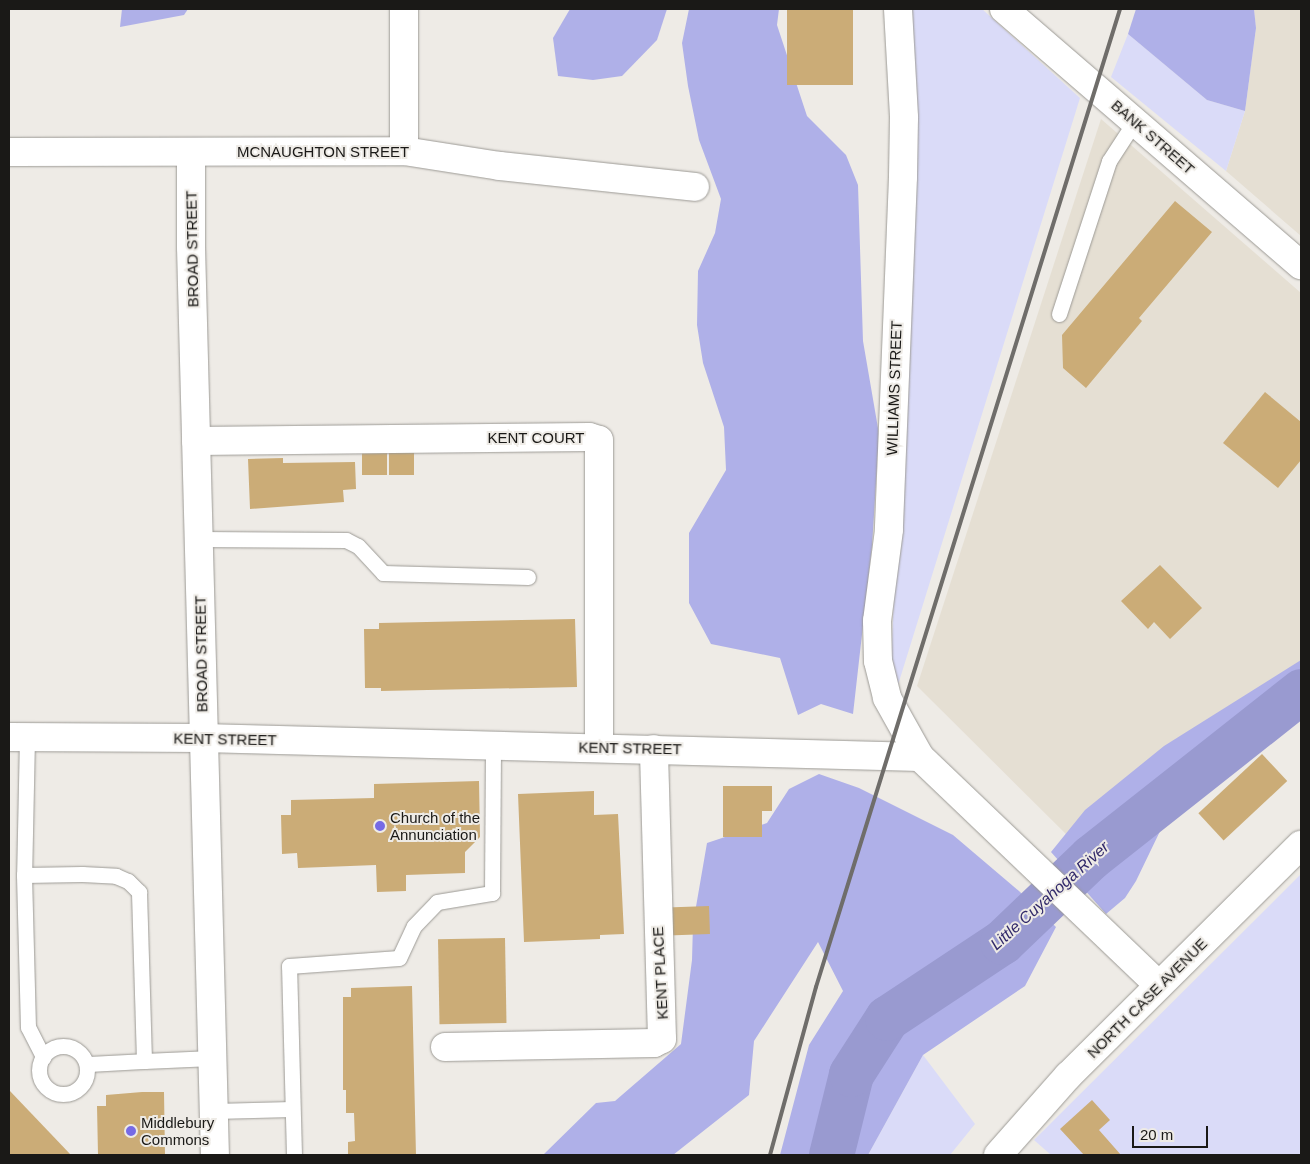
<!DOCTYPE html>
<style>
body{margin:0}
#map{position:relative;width:1310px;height:1164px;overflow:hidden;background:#eeebe6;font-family:Arial,sans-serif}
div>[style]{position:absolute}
.built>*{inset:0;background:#e5dfd3}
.green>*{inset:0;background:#dadbf8}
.forest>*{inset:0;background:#afb0e8}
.river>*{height:45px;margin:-22.5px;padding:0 22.5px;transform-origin:22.5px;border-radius:22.5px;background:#999ad0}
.building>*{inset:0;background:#cbac77;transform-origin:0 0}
.roads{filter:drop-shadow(0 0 1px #9c9a95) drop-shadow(0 0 1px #9c9a95)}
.service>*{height:15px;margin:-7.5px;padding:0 7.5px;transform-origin:7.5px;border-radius:7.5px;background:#fff}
.service>.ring{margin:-7.5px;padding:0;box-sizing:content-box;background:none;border:15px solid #fff;border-radius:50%}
.minor>*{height:28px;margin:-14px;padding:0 14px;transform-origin:14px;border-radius:14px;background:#fff}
.tertiary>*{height:28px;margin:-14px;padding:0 14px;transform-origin:14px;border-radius:14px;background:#fff}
.rail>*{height:4px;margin:-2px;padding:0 2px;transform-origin:2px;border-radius:2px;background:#6f6d6a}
.dots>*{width:14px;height:14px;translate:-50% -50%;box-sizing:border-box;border:2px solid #eeebe6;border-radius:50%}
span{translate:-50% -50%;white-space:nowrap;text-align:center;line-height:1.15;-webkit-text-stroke:4px #eeebe6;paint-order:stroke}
.street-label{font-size:15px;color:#1a1917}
.poi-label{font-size:15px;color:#1a1917}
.left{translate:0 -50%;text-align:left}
.water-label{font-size:16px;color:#31296a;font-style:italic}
.frame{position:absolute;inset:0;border:10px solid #1a1917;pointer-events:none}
.scale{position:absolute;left:1132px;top:1126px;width:76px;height:22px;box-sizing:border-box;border:2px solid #1a1917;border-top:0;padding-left:6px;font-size:15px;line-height:18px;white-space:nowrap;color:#1a1917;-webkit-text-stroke:4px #eeebe6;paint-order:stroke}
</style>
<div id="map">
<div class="built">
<div style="clip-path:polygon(1254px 9px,1301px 9px,1301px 236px,1226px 171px,1245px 111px,1256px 28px)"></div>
<div style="clip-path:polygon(1101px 119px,1301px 293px,1301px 678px,1079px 847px,917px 686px)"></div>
</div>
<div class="green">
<div style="clip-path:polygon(907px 9px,982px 9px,1080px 98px,898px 685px,891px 669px,908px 229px)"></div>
<div style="clip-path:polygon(1128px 34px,1207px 100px,1245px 111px,1226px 171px,1111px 77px)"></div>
<div style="clip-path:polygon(1301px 874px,1301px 1155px,1051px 1155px,1034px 1140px)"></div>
<div style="clip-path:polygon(923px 1055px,975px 1124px,950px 1155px,868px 1155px)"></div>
</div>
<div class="forest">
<div style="clip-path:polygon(122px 9px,188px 9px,184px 15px,120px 27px)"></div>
<div style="clip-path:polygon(570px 9px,667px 9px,657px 40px,622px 76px,593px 80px,558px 76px,553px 38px)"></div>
<div style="clip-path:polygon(689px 9px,779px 9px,777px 25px,807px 116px,846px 155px,858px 185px,863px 341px,879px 434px,872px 546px,853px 714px,821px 704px,798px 715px,780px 658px,711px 644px,689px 603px,689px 533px,726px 470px,724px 427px,703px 363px,697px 325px,698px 271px,715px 233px,721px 199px,699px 140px,688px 86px,682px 43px)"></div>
<div style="clip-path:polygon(1136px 9px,1254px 9px,1256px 28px,1245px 111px,1207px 100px,1128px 34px)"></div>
<div style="clip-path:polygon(1301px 660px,1301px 700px,1163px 825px,1136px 881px,1125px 898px,1106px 914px,1051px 852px,1085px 810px,1164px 746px)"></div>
<div style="clip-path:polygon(819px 774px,859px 788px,953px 835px,1019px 891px,1056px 927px,1025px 986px,923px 1055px,868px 1155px,780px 1155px,809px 1045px,843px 991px,818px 942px,754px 1041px,749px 1095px,673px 1155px,543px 1155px,596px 1103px,615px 1101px,681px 1044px,692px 960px,693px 924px,707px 843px,767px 823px,789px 789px)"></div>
</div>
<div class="river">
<div style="left:831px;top:1155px;width:83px;rotate:-76.1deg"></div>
<div style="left:851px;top:1074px;width:67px;rotate:-57.3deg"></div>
<div style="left:887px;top:1018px;width:138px;rotate:-33.5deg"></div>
<div style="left:1002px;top:942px;width:123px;rotate:-43.7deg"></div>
<div style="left:1091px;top:857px;width:268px;rotate:-38.3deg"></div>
</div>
<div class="building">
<div style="left:787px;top:9px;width:66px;height:76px"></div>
<div style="clip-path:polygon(1175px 201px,1212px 232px,1139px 318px,1142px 321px,1086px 388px,1063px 368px,1062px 335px)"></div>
<div style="clip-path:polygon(1265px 392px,1301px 422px,1301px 460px,1278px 488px,1223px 443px)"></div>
<div style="left:387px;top:448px;width:27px;height:25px;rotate:90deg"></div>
<div style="left:389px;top:449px;width:25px;height:26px"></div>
<div style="clip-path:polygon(283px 458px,283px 463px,355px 462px,356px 489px,343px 490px,344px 502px,250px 509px,248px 459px)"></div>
<div style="clip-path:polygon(1160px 565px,1202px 608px,1170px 639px,1154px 622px,1148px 629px,1121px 601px)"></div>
<div style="clip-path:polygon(575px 619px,577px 687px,381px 691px,381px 688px,365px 688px,364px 629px,379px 629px,379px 623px)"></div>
<div style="left:1262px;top:754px;width:37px;height:87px;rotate:47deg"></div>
<div style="clip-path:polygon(479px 781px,480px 837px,465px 852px,465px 873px,406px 875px,406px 891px,377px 892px,376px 865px,298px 868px,297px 853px,282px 854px,281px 815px,291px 815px,291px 800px,374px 798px,374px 784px)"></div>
<div style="clip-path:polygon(723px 786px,772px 786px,772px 811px,762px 811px,762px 837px,723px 837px)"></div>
<div style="clip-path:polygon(594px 791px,594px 815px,618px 814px,624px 934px,600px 935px,600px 939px,524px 942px,518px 794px)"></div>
<div style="left:709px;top:906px;width:28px;height:42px;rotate:88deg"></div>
<div style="left:505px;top:938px;width:85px;height:67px;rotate:89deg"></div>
<div style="clip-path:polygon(412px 986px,416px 1155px,348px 1155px,348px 1142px,355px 1141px,354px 1113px,346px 1113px,346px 1090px,343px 1090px,343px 997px,351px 997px,351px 988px)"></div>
<div style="clip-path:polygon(9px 1090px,71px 1155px,9px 1155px)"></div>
<div style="clip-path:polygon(142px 1092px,164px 1092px,165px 1155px,98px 1155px,97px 1106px,106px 1106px,106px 1095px)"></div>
<div style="clip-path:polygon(1092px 1100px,1110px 1120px,1099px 1130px,1121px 1155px,1084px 1155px,1060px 1129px)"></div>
</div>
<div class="roads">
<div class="service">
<div style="left:1059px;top:314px;width:161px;rotate:-71.9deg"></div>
<div style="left:1109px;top:161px;width:48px;rotate:-57deg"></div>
<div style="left:198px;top:539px;width:148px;rotate:0.4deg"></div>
<div style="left:346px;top:540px;width:13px;rotate:27deg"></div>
<div style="left:358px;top:546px;width:37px;rotate:47deg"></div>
<div style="left:383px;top:573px;width:145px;rotate:1.6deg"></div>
<div style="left:27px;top:737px;width:138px;rotate:91.2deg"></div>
<div style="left:24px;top:875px;width:58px;rotate:-1deg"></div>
<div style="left:82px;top:874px;width:34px;rotate:3deg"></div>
<div style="left:116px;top:876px;width:13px;rotate:23deg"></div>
<div style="left:128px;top:881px;width:16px;rotate:45deg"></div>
<div style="left:139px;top:892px;width:169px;rotate:88.3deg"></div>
<div style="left:144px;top:1061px;width:68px;rotate:-2.5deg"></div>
<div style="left:24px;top:875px;width:152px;rotate:88.5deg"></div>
<div style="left:28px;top:1027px;width:34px;rotate:63deg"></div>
<div class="ring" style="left:39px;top:1046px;width:33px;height:33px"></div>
<div style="left:87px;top:1064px;width:57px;rotate:-3deg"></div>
<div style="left:214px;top:1111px;width:78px;rotate:-1.5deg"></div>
<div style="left:294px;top:1155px;width:189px;rotate:-91.5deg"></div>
<div style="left:289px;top:966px;width:110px;rotate:-4.2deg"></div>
<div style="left:399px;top:958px;width:35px;rotate:-65deg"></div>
<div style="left:414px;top:926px;width:33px;rotate:-46deg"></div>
<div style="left:437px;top:902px;width:56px;rotate:-9.3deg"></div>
<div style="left:492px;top:893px;width:148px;rotate:-89.6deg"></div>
</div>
<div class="minor">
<div style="left:898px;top:9px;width:109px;rotate:86.8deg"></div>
<div style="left:904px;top:118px;width:59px;rotate:91deg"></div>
<div style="left:903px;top:177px;width:353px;rotate:92.3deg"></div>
<div style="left:889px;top:530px;width:92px;rotate:97.5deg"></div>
<div style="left:877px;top:621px;width:40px;rotate:88.6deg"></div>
<div style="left:878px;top:661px;width:38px;rotate:76deg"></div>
<div style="left:887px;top:698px;width:68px;rotate:60.8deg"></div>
<div style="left:1004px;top:9px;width:392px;rotate:40.8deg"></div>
<div style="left:404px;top:151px;width:142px;rotate:-90deg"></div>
<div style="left:9px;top:152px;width:395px;rotate:-0.1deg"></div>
<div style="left:404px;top:151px;width:97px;rotate:8.9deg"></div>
<div style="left:500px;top:166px;width:196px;rotate:6.1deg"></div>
<div style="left:191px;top:152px;width:95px;rotate:90deg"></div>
<div style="left:191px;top:247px;width:908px;rotate:88.49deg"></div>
<div style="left:196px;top:441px;width:393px;rotate:-0.6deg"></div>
<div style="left:589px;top:437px;width:10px;rotate:17deg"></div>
<div style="left:599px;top:440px;width:307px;rotate:90deg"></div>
<div style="left:9px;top:737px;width:194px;rotate:0.3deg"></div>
<div style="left:203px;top:738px;width:717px;rotate:1.52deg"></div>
<div style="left:920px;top:757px;width:330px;rotate:43.7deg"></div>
<div style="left:445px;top:1047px;width:209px;rotate:-1.1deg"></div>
<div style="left:654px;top:1043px;width:9px;rotate:-27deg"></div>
<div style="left:662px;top:1039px;width:290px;rotate:-91.6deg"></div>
</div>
<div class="tertiary">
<div style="left:998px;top:1155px;width:106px;rotate:-48.5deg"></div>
<div style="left:1068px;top:1076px;width:328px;rotate:-44.8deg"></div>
</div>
</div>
<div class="rail">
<div style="left:770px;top:1155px;width:174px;rotate:-74.7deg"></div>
<div style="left:816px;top:987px;width:1024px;rotate:-72.73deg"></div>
</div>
<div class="dots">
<div style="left:380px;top:826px;background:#766ae5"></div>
<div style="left:131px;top:1131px;background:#766ae5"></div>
</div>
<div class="street-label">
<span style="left:1153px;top:137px;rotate:41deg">BANK STREET</span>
<span style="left:323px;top:152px">MCNAUGHTON STREET</span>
<span style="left:192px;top:249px;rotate:-91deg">BROAD STREET</span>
<span style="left:894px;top:388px;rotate:-88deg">WILLIAMS STREET</span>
<span style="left:536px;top:438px">KENT COURT</span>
<span style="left:201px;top:654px;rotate:-91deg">BROAD STREET</span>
<span style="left:225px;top:739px;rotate:1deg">KENT STREET</span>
<span style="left:630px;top:748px;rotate:1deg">KENT STREET</span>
<span style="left:660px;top:973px;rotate:-93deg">KENT PLACE</span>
<span style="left:1147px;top:998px;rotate:-45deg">NORTH CASE AVENUE</span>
</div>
<div class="poi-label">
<span class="left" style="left:390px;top:826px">Church of the<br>Annunciation</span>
<span class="left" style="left:141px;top:1131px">Middlebury<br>Commons</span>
</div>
<div class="water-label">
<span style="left:1050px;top:896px;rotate:-42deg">Little Cuyahoga River</span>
</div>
<div class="frame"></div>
<div class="scale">20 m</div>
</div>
